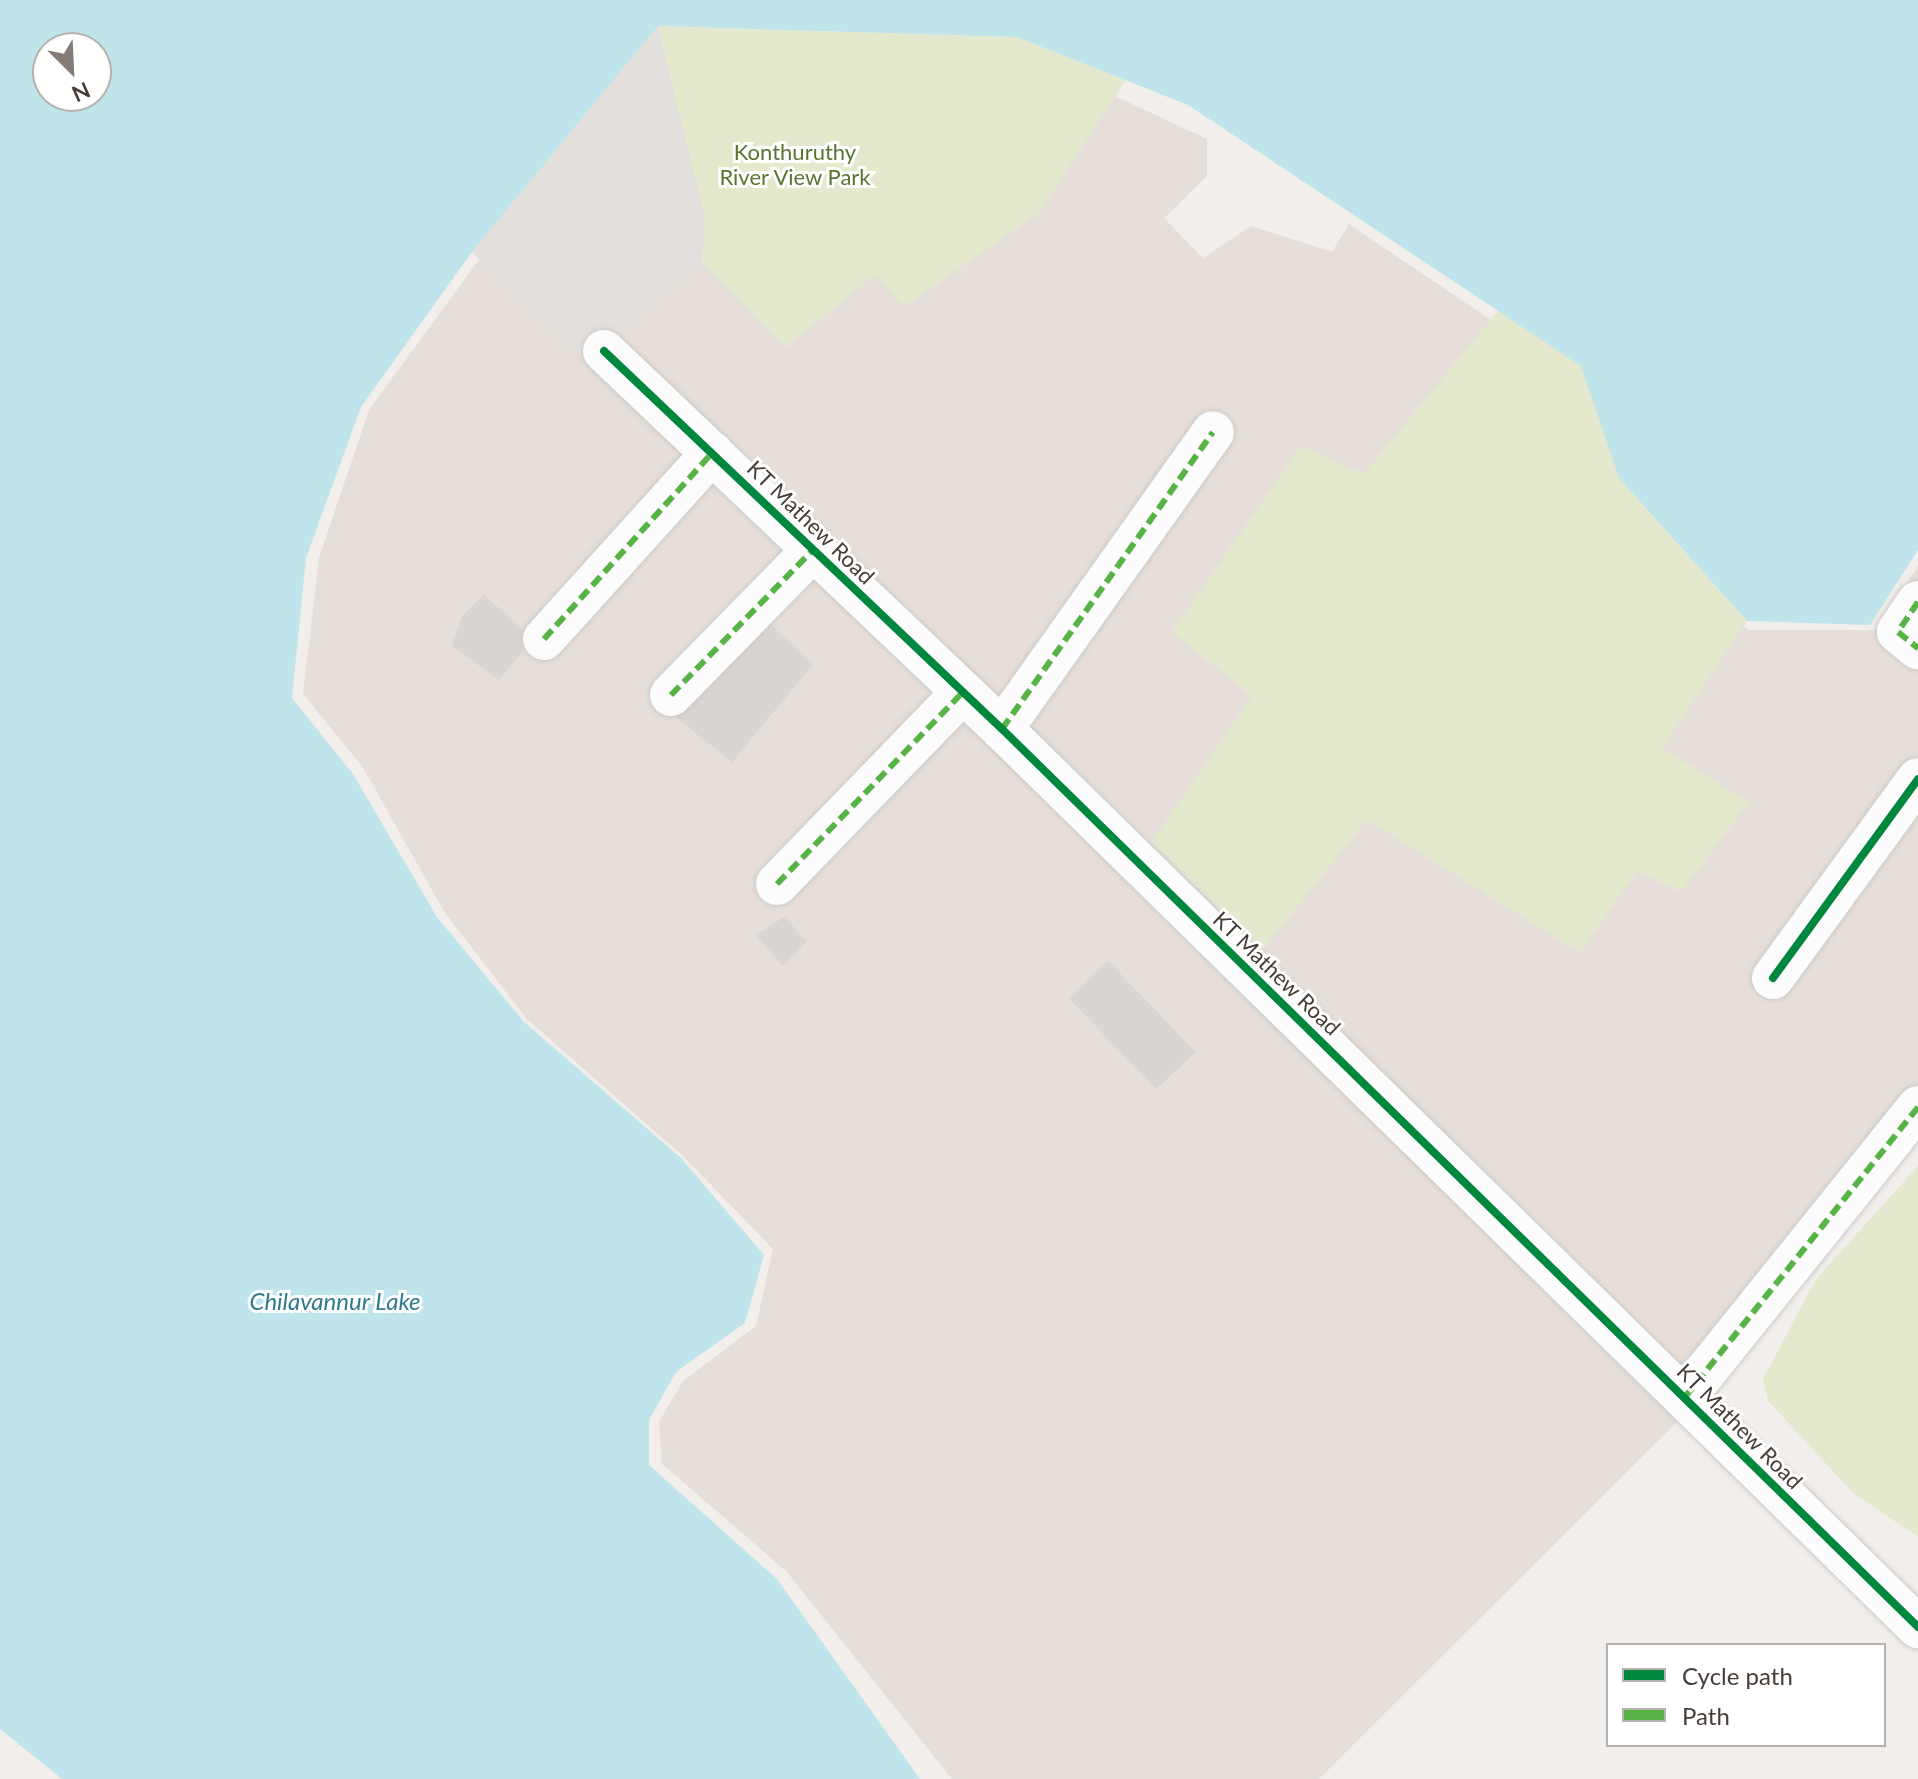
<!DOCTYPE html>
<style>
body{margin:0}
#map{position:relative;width:1918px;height:1779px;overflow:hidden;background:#f1eeeb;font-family:Lato,sans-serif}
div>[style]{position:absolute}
.residential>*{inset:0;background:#e5ded9}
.green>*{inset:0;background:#e4e9cd}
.parking>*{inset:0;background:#e2dfdc}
.water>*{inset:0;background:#bfe4ec}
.building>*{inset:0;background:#d9d5d2;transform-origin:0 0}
.roads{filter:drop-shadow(0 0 2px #cdcac7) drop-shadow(0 0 2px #cdcac7)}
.minor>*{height:42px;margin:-21px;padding:0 21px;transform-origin:21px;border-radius:21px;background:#fdfcfc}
.quiet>*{height:6px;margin-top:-3px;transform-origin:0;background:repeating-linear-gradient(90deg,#57b346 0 12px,transparent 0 18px)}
.cycleway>*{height:8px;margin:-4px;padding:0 4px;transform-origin:4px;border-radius:4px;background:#00873e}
span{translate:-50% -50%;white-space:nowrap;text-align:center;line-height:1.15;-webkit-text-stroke:6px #fff;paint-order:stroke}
.park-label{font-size:22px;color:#5a742f}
.street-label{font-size:22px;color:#463d38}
.water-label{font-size:24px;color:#307b8c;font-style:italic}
.legend{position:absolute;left:1606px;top:1643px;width:280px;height:104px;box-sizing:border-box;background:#fff;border:2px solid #b5b1af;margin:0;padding:10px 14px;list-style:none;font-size:24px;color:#463d38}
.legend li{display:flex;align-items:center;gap:16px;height:40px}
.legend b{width:40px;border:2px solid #b5b1af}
.north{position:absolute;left:32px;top:32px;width:80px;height:80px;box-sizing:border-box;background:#fff;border:2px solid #b5b1af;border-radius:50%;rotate:156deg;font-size:22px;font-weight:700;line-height:32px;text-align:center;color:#463d38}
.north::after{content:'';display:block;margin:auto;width:28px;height:36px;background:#827b77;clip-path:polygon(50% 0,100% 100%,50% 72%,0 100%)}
</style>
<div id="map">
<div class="residential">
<div style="clip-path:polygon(665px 39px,1016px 50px,1207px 139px,1207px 176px,1164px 218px,1203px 258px,1251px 226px,1332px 252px,1349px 224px,1572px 375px,1607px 483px,1748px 630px,1877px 630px,1918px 566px,1918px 1128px,1679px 1420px,1319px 1779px,952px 1779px,786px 1571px,662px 1464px,659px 1422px,683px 1381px,756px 1326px,773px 1249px,683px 1156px,527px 1019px,445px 913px,362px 766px,303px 694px,319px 558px,369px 410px,478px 261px)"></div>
</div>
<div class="green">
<div style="clip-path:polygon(658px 26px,1017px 37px,1126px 80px,1039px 213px,904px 307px,875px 275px,785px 348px,702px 262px,588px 365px,472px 252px)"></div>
<div style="clip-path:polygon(1501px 307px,1582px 366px,1619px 478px,1747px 621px,1662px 748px,1749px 802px,1681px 892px,1637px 871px,1580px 953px,1367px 820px,1262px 951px,1151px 843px,1252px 696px,1172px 632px,1301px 446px,1364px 474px)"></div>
<div style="clip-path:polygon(1918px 1166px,1918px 1537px,1853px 1493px,1768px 1401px,1763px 1379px,1816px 1279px)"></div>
</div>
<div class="parking">
<div style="clip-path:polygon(658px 26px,705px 218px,702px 262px,588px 365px,472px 252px)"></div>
</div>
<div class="water">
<div style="clip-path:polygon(evenodd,0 0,1918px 0,1918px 550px,1870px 625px,1747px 621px,1619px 478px,1581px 366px,1188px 105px,1017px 37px,658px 26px,472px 252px,361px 407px,306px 558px,292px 698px,353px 774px,437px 917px,524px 1022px,681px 1158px,764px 1255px,745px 1323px,676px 1372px,649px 1420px,649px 1465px,777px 1579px,920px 1779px,62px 1779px,0 1729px,0 0,48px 48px,96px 48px,96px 96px,48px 96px,48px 48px)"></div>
</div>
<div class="building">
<div style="clip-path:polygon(484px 595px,533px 639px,499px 680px,452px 646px,462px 616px)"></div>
<div style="clip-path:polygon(767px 621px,813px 665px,732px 762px,674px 716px)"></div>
<div style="clip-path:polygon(784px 917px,807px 941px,783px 966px,756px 935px)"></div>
<div style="left:1108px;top:961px;width:126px;height:54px;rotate:46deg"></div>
</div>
<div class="roads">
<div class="minor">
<div style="left:604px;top:351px;width:549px;rotate:43.52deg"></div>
<div style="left:1002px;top:729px;width:1283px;rotate:44.43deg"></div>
<div style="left:1918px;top:602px;width:36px;rotate:124deg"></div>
<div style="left:1898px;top:632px;width:26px;rotate:39deg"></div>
<div style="left:544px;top:639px;width:251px;rotate:-47.9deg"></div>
<div style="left:671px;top:695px;width:203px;rotate:-45.6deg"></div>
<div style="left:1002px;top:729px;width:364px;rotate:-54.6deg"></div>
<div style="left:777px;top:884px;width:267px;rotate:-45.9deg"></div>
<div style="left:1773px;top:978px;width:246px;rotate:-53.9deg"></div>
<div style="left:1685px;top:1397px;width:372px;rotate:-51.2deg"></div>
</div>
</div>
<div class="quiet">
<div style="left:1918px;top:602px;width:36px;rotate:124deg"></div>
<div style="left:1898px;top:632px;width:26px;rotate:39deg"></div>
<div style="left:544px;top:639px;width:251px;rotate:-47.9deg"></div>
<div style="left:671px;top:695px;width:203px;rotate:-45.6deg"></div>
<div style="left:1002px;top:729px;width:364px;rotate:-54.6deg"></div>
<div style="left:777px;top:884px;width:267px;rotate:-45.9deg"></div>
<div style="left:1685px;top:1397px;width:372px;rotate:-51.2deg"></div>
</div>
<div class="cycleway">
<div style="left:604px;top:351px;width:549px;rotate:43.52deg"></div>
<div style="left:1002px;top:729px;width:1283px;rotate:44.43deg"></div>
<div style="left:1773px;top:978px;width:246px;rotate:-53.9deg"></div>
</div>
<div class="park-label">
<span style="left:795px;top:164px">Konthuruthy<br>River View Park</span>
</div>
<div class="street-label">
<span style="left:811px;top:522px;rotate:44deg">KT Mathew Road</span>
<span style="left:1277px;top:973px;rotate:44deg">KT Mathew Road</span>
<span style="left:1740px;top:1426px;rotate:45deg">KT Mathew Road</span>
</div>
<div class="water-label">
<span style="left:335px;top:1301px">Chilavannur Lake</span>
</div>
<ul class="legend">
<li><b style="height:10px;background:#00873e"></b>Cycle path</li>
<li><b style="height:10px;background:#57b346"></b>Path</li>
</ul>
<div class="north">N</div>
</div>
